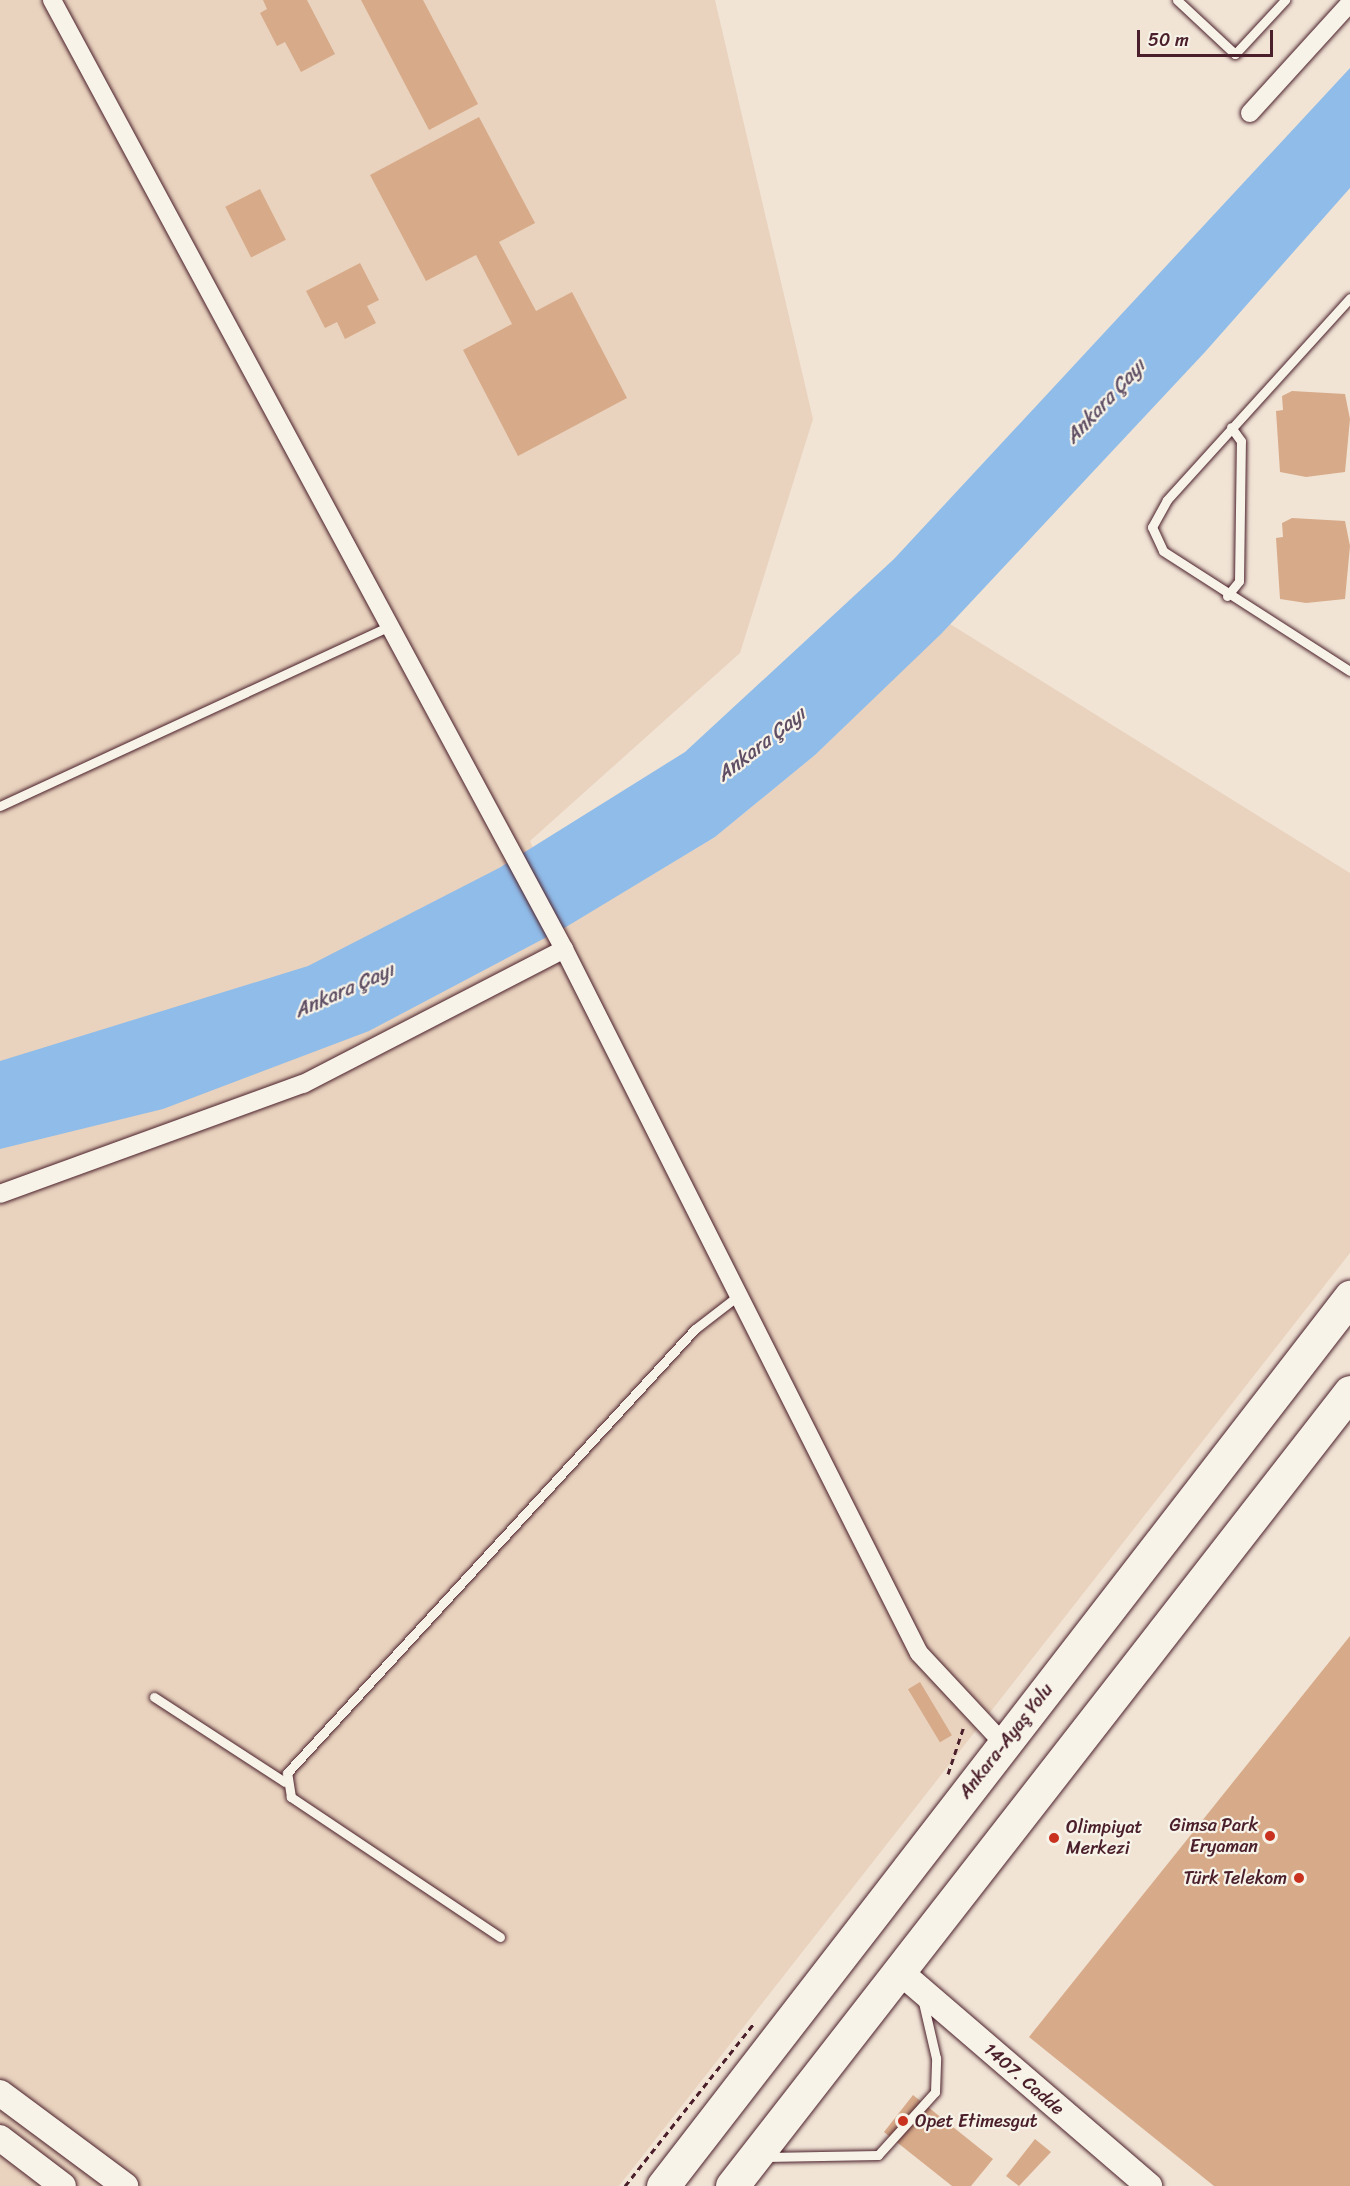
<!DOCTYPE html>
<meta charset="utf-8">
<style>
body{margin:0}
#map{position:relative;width:1350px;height:2186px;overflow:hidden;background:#f1e4d5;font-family:Sriracha,sans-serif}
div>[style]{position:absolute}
.built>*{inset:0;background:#e9d3be}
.water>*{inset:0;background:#90bce9}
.building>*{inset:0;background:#d7aa89;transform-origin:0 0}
.path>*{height:3px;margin-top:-1.5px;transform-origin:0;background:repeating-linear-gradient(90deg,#4a1f2b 0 6px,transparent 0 10.5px)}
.roads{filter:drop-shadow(0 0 2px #4a1f2b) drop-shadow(0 0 2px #4a1f2b)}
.lane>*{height:9px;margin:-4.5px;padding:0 4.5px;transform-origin:4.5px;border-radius:4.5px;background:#f7f3e8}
.street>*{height:18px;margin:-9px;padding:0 9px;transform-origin:9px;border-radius:9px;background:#f7f3e8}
.secondary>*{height:26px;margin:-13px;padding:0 13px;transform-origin:13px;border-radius:13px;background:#f7f3e8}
.highway>*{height:33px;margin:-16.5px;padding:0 16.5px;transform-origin:16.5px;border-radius:16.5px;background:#f7f3e8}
.dots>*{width:16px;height:16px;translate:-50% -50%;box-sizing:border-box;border:3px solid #f7f3e8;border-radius:50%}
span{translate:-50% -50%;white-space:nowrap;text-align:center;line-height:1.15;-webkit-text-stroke:4.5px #f7f3e8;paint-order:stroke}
.street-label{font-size:18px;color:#4a1f2b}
.poi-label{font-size:18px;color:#4a1f2b}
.right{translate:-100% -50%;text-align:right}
.left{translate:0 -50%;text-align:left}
.water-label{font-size:20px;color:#5f4e64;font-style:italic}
.scale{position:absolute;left:1137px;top:30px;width:136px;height:27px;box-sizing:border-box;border:3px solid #4a1f2b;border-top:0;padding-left:8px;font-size:18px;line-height:21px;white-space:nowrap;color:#4a1f2b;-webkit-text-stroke:4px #f7f3e8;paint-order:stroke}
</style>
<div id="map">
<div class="built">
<div style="clip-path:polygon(0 0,715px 0,813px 419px,740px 653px,530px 841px,566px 926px,715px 837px,815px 755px,950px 624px,1350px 873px,1350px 1253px,619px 2186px,0 2186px)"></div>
</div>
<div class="water">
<div style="clip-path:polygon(1350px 68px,1350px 188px,1205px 352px,942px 633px,815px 755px,715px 837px,566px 927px,369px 1031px,163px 1109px,0 1149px,0 1061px,308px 966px,499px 868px,685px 752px,894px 559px)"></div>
</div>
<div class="building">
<div style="clip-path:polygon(263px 0,307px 0,335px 54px,301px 72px,285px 42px,277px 46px,260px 13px,267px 9px)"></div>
<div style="clip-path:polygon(361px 0,423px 0,478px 104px,429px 130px)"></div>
<div style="clip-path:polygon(479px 117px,535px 223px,499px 242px,536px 311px,572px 292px,627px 398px,518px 456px,463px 350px,512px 324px,476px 255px,426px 281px,370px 175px)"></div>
<div style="left:260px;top:189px;width:57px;height:39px;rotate:63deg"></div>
<div style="clip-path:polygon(360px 263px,379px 300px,367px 306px,376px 323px,345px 339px,337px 322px,325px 328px,306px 291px)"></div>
<div style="clip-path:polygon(1292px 391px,1345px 394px,1350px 419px,1345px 472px,1306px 477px,1280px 472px,1276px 411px,1283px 410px,1282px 396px)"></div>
<div style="clip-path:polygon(1292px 518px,1345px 521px,1350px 546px,1345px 599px,1306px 603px,1280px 599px,1276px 538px,1283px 537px,1282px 523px)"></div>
<div style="clip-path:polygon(1350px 1636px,1350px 2186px,1214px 2186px,1029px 2037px)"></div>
<div style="left:920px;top:1682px;width:62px;height:14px;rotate:59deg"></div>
<div style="clip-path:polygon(913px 2095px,993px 2159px,971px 2186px,952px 2186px,884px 2132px)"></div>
<div style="clip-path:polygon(1035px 2139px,1051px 2152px,1019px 2186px,1006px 2176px)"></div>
</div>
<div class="path">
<div style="left:948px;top:1774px;width:51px;rotate:-71.6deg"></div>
<div style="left:625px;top:2186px;width:208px;rotate:-51.6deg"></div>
</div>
<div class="roads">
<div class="lane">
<div style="left:1177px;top:0;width:79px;rotate:43deg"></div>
<div style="left:1235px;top:54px;width:74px;rotate:-47.2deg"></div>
<div style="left:1350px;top:298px;width:273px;rotate:132.2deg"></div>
<div style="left:1167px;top:500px;width:31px;rotate:119deg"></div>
<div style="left:1152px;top:527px;width:26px;rotate:65deg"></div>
<div style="left:1163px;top:551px;width:222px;rotate:32.7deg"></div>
<div style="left:1227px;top:596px;width:19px;rotate:-51deg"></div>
<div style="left:1239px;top:581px;width:140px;rotate:-89.2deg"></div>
<div style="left:1241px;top:441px;width:17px;rotate:-126deg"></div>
<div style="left:0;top:806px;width:429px;rotate:-24.8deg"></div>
<div style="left:154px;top:1697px;width:156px;rotate:33deg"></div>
<div style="left:500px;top:1937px;width:252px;rotate:-146.2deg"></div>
<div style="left:291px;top:1797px;width:24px;rotate:-99deg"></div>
<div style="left:287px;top:1773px;width:603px;rotate:-47.42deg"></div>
<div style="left:695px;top:1329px;width:56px;rotate:-37.7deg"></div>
<div style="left:766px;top:2157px;width:112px;rotate:-1deg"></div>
<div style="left:878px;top:2155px;width:85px;rotate:-47.9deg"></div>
<div style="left:935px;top:2092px;width:34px;rotate:-88deg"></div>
<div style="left:936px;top:2058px;width:62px;rotate:-103.1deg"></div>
</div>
<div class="street">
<div style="left:52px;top:0;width:1078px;rotate:61.65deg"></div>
<div style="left:564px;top:949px;width:788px;rotate:63.24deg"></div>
<div style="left:919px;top:1653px;width:125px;rotate:47deg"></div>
<div style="left:1250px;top:113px;width:149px;rotate:-47.7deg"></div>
<div style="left:0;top:1194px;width:322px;rotate:-20deg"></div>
<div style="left:303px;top:1084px;width:294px;rotate:-27.3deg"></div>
</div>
<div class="secondary">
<div style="left:899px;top:1971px;width:330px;rotate:40.7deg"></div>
<div style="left:0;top:2093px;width:156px;rotate:36.6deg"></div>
<div style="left:0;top:2138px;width:79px;rotate:37.3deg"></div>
</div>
<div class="highway">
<div style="left:663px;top:2186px;width:1124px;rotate:-52.3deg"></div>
<div style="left:732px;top:2186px;width:1006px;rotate:-52.11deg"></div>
</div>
</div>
<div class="dots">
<div style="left:1270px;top:1836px;background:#c8321e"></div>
<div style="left:1054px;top:1838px;background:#c8321e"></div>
<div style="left:1299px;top:1878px;background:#c8321e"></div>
<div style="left:903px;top:2121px;background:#c8321e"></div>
</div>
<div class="street-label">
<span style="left:1006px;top:1741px;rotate:-52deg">Ankara-Ayaş Yolu</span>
<span style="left:1024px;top:2079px;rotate:41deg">1407. Cadde</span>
</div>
<div class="poi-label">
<span class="right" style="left:1258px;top:1836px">Gimsa Park<br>Eryaman</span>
<span class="left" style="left:1066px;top:1838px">Olimpiyat<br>Merkezi</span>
<span class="right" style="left:1287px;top:1878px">Türk Telekom</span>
<span class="left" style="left:915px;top:2121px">Opet Etimesgut</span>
</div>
<div class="water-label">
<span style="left:1105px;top:401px;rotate:-47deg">Ankara Çayı</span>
<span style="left:761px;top:744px;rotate:-38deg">Ankara Çayı</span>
<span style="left:344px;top:990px;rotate:-24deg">Ankara Çayı</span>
</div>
<div class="scale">50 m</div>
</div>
